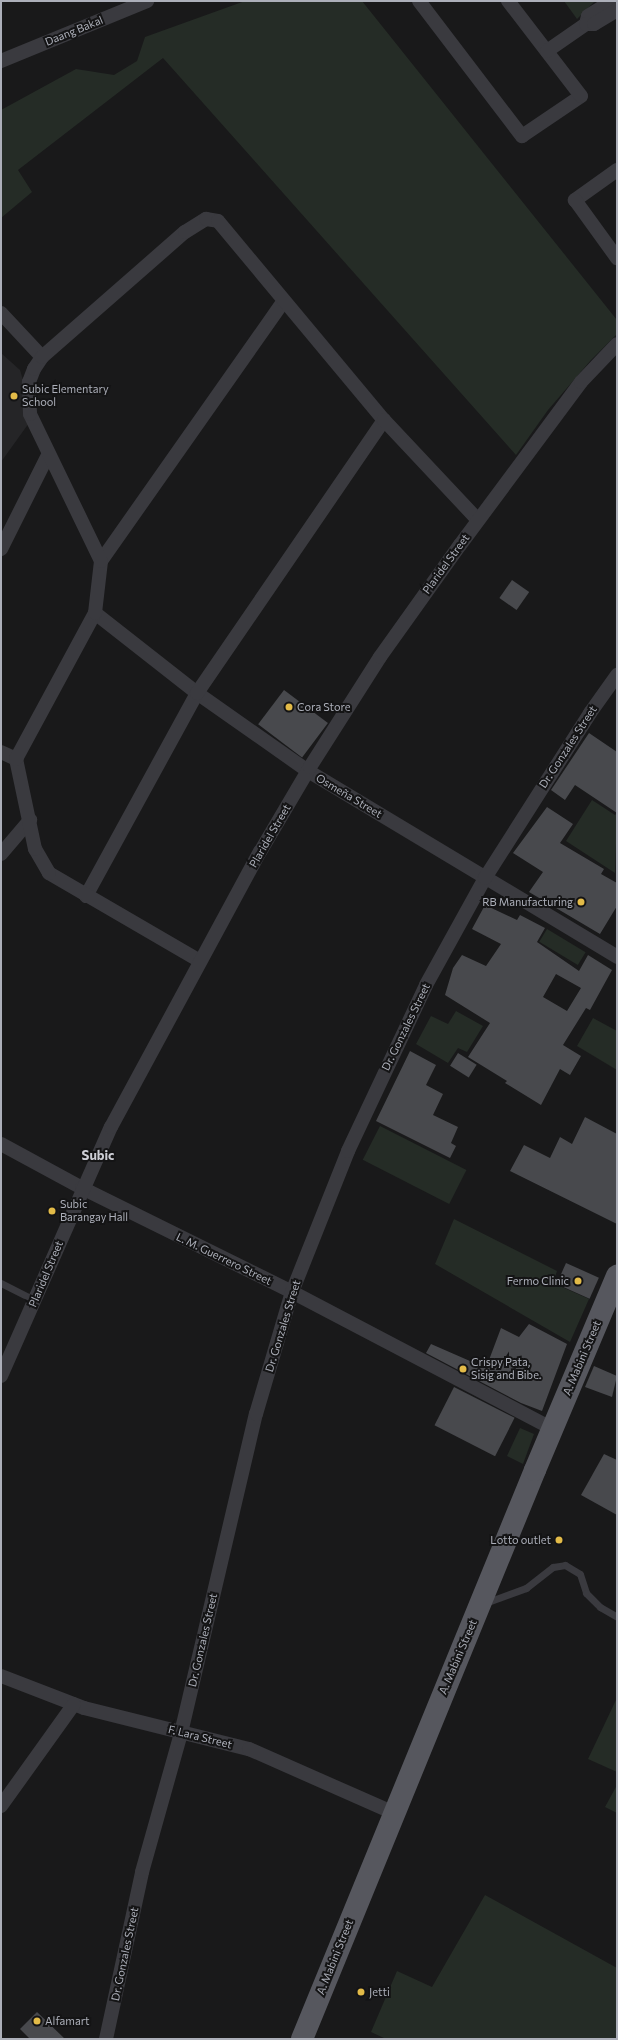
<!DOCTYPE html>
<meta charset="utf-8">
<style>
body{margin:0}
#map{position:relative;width:618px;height:2040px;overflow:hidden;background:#19191a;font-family:Commissioner,sans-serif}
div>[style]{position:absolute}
.built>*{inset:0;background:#252527}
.green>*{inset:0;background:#252c26;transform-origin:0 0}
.building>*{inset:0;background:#48494d;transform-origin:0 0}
.lane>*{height:7px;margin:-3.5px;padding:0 3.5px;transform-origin:3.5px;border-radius:3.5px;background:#3a3a3f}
.street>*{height:14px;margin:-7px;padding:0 7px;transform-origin:7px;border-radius:7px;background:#3a3a3f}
.primary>*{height:22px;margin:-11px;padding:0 11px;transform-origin:11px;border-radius:11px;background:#56575e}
.dots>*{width:11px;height:11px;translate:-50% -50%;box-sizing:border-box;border:2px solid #141415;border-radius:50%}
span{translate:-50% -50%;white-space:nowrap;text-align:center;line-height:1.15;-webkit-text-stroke:4px #141415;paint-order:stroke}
.street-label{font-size:11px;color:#acafb9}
.poi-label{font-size:11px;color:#acafb9}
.left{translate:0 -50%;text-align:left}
.right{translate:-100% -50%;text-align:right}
.quarter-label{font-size:13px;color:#cdced5;font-weight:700}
.frame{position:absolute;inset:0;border:2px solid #acafb9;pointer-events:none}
</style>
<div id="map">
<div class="built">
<div style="clip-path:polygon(1px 353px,20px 370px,34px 416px,1px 462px)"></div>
</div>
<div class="green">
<div style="clip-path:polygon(245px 1px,362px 1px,617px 320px,617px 334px,591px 360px,548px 410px,516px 455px,163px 58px,18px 170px,32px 192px,1px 218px,1px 110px,76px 69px,114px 75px,137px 61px,145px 37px)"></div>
<div style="clip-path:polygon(564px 1px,595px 1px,577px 19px)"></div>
<div style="clip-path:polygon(592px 800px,615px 815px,617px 813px,615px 873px,566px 841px)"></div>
<div style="left:547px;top:929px;width:45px;height:15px;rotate:31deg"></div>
<div style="clip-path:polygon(456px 1011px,483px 1026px,467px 1052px,458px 1048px,448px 1063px,416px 1044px,431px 1016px,448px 1024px)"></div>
<div style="clip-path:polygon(593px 1018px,617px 1031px,617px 1070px,577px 1046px)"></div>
<div style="left:380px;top:1126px;width:97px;height:38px;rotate:27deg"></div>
<div style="clip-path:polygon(454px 1219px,557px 1271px,553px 1283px,589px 1299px,570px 1342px,435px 1264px)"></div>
<div style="clip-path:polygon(520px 1428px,534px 1434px,523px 1464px,507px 1456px)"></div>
<div style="clip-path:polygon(616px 1700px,617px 1701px,617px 1772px,588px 1759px)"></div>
<div style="clip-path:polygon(617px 1785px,617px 1813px,605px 1807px)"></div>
<div style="clip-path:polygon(485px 1895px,617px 1968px,617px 2039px,386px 2039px,371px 2032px,397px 1971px,432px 1987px)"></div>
</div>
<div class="building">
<div style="left:512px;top:580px;width:21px;height:22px;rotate:35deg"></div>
<div style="left:284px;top:690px;width:55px;height:43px;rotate:37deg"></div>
<div style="clip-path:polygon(589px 733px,617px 752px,617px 813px,575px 785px,565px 800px,551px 790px)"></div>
<div style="clip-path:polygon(547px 807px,573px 824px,560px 843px,604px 869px,601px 874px,617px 883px,617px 906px,600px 934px,529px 892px,543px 872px,513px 853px)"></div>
<div style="clip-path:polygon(evenodd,485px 905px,517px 920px,520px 915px,545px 928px,537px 942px,579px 971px,588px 955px,612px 970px,590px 1010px,586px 1008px,563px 1045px,581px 1056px,570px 1075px,560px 1069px,541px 1105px,505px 1083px,507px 1081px,468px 1057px,490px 1023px,445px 995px,453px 968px,462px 955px,486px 966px,501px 944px,472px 929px,485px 905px,556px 974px,581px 988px,567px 1011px,543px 997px,556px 974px)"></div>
<div style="clip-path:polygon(410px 1051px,436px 1065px,426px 1085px,443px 1094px,433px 1115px,458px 1127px,451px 1143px,456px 1146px,450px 1158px,376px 1121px)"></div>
<div style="left:458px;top:1053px;width:22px;height:15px;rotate:32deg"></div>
<div style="clip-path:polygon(585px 1117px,617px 1134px,617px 1224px,510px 1171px,524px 1145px,550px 1158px,560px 1137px,572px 1144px)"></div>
<div style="left:566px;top:1263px;width:36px;height:23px;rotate:24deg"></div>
<div style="clip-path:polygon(529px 1324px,567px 1344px,542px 1411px,521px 1403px,426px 1353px,431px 1344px,486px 1368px,501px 1328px,519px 1337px)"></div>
<div style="clip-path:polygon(594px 1366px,617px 1376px,612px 1397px,585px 1387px)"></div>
<div style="left:454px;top:1387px;width:68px;height:43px;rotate:27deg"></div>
<div style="clip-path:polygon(604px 1454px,617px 1460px,617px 1515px,581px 1495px)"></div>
<div style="clip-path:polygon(37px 2012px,65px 2039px,30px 2039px,20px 2029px)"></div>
</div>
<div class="lane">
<div style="left:1px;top:1283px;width:38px;rotate:27deg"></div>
<div style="left:485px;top:1603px;width:44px;rotate:-20.1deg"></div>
<div style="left:526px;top:1588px;width:34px;rotate:-38deg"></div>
<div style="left:553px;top:1567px;width:12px;rotate:-9deg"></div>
<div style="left:565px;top:1565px;width:17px;rotate:31deg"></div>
<div style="left:580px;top:1574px;width:20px;rotate:72deg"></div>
<div style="left:586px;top:1593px;width:20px;rotate:45deg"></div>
<div style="left:600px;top:1607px;width:20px;rotate:30deg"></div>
</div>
<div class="street">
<div style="left:419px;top:1px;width:170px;rotate:52.7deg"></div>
<div style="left:522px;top:136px;width:71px;rotate:-34.1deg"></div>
<div style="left:581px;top:96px;width:120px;rotate:-127.5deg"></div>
<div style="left:586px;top:24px;width:8px;rotate:-76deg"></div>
<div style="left:588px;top:16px;width:28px;rotate:-32deg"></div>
<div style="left:547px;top:51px;width:47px;rotate:-34.7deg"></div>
<div style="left:586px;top:24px;width:8px"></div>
<div style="left:594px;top:24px;width:27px;rotate:-31deg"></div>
<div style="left:1px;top:61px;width:158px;rotate:-22.3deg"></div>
<div style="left:617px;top:170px;width:52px;rotate:144.5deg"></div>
<div style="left:575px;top:200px;width:72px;rotate:54.1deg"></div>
<div style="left:1px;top:313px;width:60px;rotate:47deg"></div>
<div style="left:1px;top:549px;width:105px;rotate:-63.4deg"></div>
<div style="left:101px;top:561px;width:317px;rotate:-54.9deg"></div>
<div style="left:95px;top:613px;width:130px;rotate:38.1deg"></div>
<div style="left:197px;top:693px;width:136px;rotate:35.1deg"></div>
<div style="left:308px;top:771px;width:361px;rotate:31deg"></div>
<div style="left:1px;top:752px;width:17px;rotate:25deg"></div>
<div style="left:1px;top:854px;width:45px;rotate:-49.5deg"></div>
<div style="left:86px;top:896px;width:231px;rotate:-61.3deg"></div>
<div style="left:197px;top:693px;width:331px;rotate:-55.6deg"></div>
<div style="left:200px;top:961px;width:175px;rotate:-149.8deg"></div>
<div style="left:49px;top:873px;width:28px;rotate:-120deg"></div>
<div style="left:35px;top:849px;width:92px;rotate:-101.9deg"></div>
<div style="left:16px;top:759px;width:166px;rotate:-61.6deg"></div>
<div style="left:95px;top:613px;width:52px;rotate:-83.4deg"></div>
<div style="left:101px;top:561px;width:163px;rotate:-115.8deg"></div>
<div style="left:30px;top:414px;width:32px;rotate:-92deg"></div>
<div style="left:29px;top:382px;width:14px;rotate:-69deg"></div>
<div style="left:34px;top:369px;width:14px;rotate:-56deg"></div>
<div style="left:42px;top:357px;width:190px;rotate:-41.2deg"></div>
<div style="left:185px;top:232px;width:25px;rotate:-32deg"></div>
<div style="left:206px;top:219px;width:12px;rotate:9deg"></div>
<div style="left:218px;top:221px;width:259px;rotate:50.2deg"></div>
<div style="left:384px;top:420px;width:137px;rotate:46.8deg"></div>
<div style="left:1px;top:1144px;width:92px;rotate:28.5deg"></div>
<div style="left:82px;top:1188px;width:234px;rotate:26.3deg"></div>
<div style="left:292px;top:1292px;width:295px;rotate:27.7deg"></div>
<div style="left:1px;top:1376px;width:272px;rotate:-66.2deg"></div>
<div style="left:111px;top:1127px;width:313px;rotate:-61.6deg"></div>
<div style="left:260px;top:852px;width:99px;rotate:-59.5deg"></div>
<div style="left:310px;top:767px;width:130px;rotate:-57.5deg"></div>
<div style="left:380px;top:657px;width:138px;rotate:-54.5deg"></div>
<div style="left:460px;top:545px;width:203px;rotate:-53.4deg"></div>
<div style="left:581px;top:382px;width:52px;rotate:-46.5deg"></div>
<div style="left:1px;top:1676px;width:89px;rotate:21.1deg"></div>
<div style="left:84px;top:1708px;width:170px;rotate:14deg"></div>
<div style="left:249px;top:1749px;width:158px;rotate:23.8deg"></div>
<div style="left:1px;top:1806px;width:125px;rotate:-54.4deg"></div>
<div style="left:106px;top:2039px;width:171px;rotate:-77.8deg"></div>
<div style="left:142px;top:1872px;width:144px;rotate:-74.3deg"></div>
<div style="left:181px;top:1733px;width:328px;rotate:-76.8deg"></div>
<div style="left:256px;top:1414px;width:127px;rotate:-73.6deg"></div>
<div style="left:292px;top:1292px;width:152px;rotate:-68.3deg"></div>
<div style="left:348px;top:1151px;width:183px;rotate:-64.8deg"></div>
<div style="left:426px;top:985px;width:122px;rotate:-61.1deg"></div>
<div style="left:485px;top:878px;width:196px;rotate:-57.5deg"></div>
<div style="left:590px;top:713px;width:47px;rotate:-54.6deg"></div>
</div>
<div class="primary">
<div style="left:302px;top:2039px;width:615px;rotate:-67.73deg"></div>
<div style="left:535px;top:1470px;width:211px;rotate:-67.1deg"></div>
</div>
<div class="dots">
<div style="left:14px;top:396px;background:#e3bb48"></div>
<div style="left:289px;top:707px;background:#e3bb48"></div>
<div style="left:581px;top:902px;background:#e3bb48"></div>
<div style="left:52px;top:1211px;background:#e3bb48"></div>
<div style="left:578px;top:1281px;background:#e3bb48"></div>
<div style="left:463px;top:1369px;background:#e3bb48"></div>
<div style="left:559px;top:1540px;background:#e3bb48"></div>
<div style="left:361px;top:1992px;background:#e3bb48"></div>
<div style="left:37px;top:2021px;background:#e3bb48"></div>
</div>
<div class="street-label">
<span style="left:74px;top:31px;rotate:-22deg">Daang Bakal</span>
<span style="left:446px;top:564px;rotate:-54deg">Plaridel Street</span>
<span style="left:568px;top:747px;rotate:-57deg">Dr. Gonzales Street</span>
<span style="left:349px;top:796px;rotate:31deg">Osmeña Street</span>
<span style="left:270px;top:836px;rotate:-60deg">Plaridel Street</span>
<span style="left:406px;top:1027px;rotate:-64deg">Dr. Gonzales Street</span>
<span style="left:224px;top:1259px;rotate:26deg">L. M. Guerrero Street</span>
<span style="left:46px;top:1274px;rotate:-67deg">Plaridel Street</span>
<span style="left:283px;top:1326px;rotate:-73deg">Dr. Gonzales Street</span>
<span style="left:582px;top:1358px;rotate:-67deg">A. Mabini Street</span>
<span style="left:203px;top:1640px;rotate:-77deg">Dr. Gonzales Street</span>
<span style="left:458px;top:1657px;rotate:-67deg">A. Mabini Street</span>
<span style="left:200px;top:1737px;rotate:14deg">F. Lara Street</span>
<span style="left:125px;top:1954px;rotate:-78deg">Dr. Gonzales Street</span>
<span style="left:335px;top:1957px;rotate:-68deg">A. Mabini Street</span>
</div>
<div class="poi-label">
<span class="left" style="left:22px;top:396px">Subic Elementary<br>School</span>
<span class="left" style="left:297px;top:707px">Cora Store</span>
<span class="right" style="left:573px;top:902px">RB Manufacturing</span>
<span class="left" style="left:60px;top:1211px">Subic<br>Barangay Hall</span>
<span class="right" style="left:569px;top:1281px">Fermo Clinic</span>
<span class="left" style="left:471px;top:1369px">Crispy Pata,<br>Sisig and Bibe.</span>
<span class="right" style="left:551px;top:1540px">Lotto outlet</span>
<span class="left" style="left:369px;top:1992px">Jetti</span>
<span class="left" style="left:45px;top:2021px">Alfamart</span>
</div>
<div class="quarter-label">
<span style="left:98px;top:1155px">Subic</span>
</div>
<div class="frame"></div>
</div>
